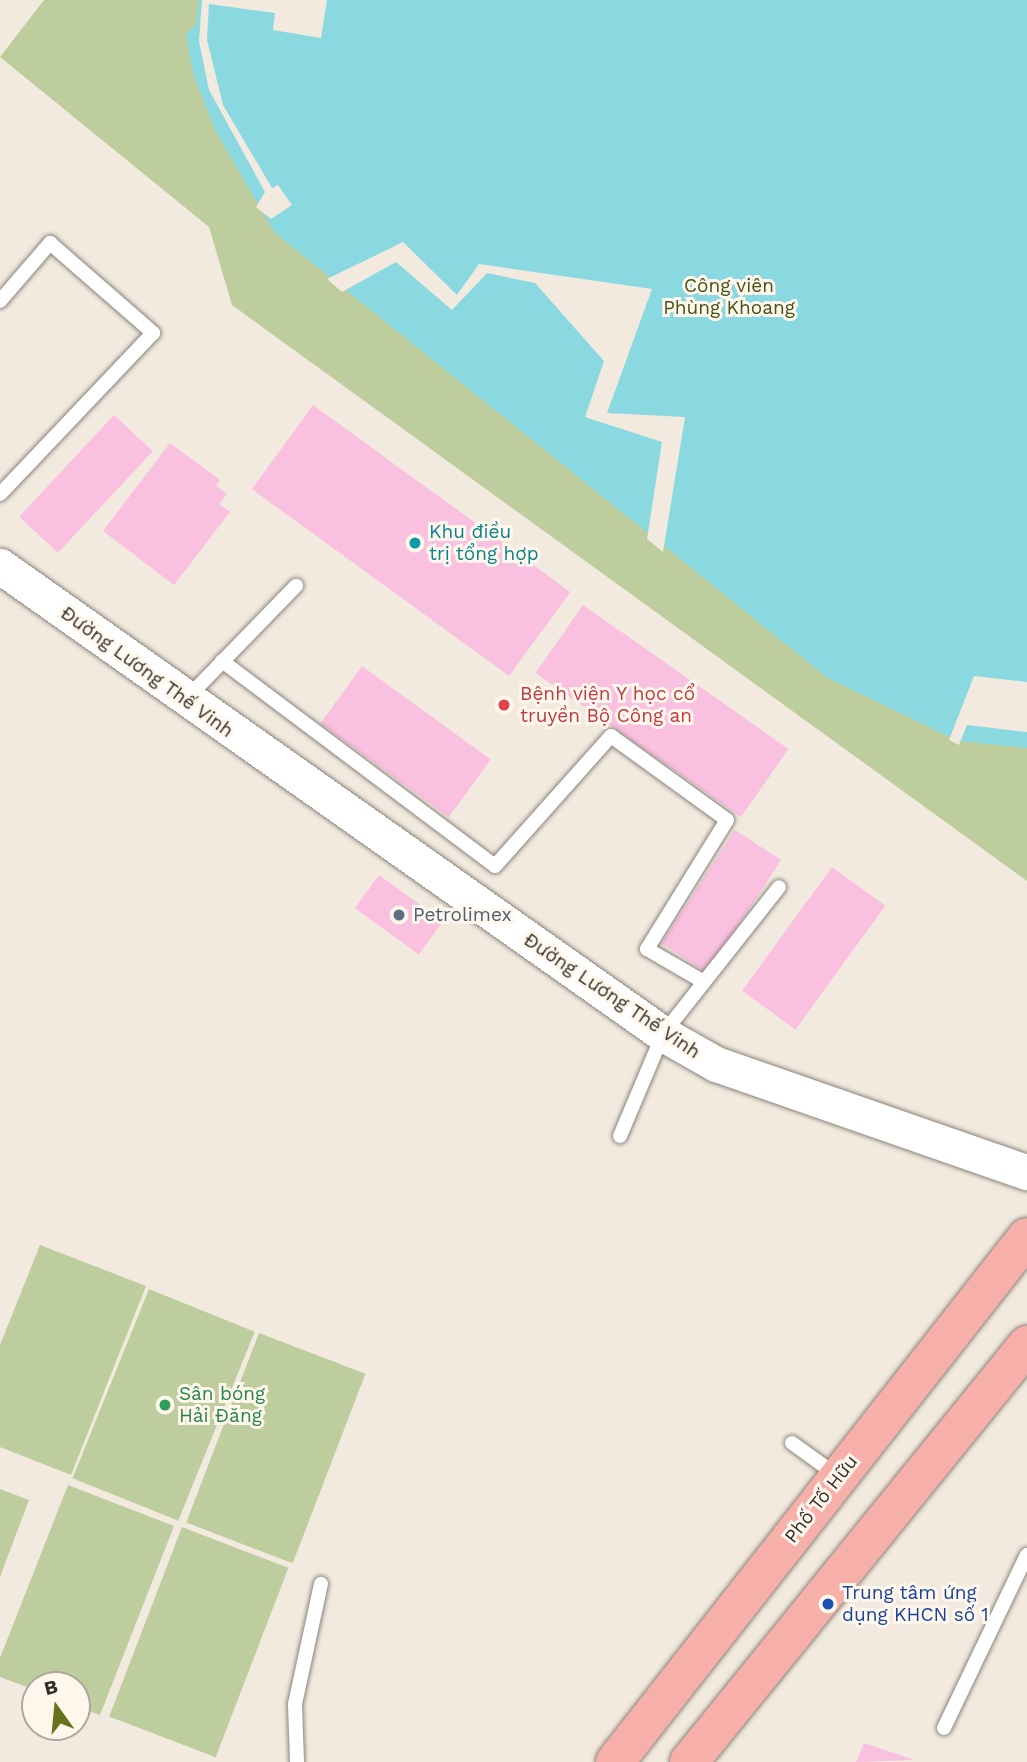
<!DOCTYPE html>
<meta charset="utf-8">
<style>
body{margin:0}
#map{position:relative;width:1027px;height:1762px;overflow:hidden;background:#f2eadf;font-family:"Work Sans",sans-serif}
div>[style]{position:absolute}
.green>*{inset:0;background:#becd9d;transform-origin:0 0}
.water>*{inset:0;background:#8bd9e0}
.pier>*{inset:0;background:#f2eadf}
.building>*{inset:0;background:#fac0e0;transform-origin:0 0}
.roads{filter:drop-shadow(0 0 2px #8b847b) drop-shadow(0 0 2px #8b847b)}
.service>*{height:14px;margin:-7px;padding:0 7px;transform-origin:7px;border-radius:7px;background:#fff}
.tertiary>*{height:35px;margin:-17.5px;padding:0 17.5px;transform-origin:17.5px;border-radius:17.5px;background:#fff}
.primary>*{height:38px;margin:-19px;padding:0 19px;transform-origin:19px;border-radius:19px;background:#f7b0a9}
.dots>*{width:19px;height:19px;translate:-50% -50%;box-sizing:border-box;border:4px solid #fff7ec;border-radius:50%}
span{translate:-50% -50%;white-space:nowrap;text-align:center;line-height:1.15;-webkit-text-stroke:6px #fff7ec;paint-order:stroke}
.park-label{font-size:19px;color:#445317}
.culture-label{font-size:19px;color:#0d838f}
.left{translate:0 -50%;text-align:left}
.street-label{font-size:19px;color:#322f2b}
.health-label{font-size:19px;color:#be3a42}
.service-label{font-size:19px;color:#4e5e75}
.leisure-label{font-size:19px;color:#27864d}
.transit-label{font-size:19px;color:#164399}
.north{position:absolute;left:21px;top:1671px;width:70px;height:70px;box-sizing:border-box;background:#fff7ec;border:2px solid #ada79f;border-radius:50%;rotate:345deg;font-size:19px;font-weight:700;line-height:28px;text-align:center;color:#322f2b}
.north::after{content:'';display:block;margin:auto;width:24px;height:32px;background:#65731f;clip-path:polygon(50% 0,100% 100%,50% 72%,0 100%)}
</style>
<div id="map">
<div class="green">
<div style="clip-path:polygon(44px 0,1027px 0,1027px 881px,232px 305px,209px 227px,0 57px)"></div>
<div style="clip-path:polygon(40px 1245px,146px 1286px,71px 1475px,0 1447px,0 1345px)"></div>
<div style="left:149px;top:1289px;width:114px;height:204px;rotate:22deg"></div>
<div style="left:259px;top:1333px;width:114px;height:203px;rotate:21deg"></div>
<div style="clip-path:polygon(68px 1485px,174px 1526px,100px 1715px,77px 1707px,77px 1685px,35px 1685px,35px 1690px,0 1677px,0 1658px)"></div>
<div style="clip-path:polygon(0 1489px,29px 1500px,0 1577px)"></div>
<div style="left:182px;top:1527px;width:114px;height:203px;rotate:21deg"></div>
</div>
<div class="water">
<div style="clip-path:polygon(199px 0,1027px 0,1027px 748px,958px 741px,828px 678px,275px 233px,215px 130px,193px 73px,186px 34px,196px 24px)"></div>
</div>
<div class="pier">
<div style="clip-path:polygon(202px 0,327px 0,321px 38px,273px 30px,275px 13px,209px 4px,207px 40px,223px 105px,272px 188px,278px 185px,292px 205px,271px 219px,256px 207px,265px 192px,209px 90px,199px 41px)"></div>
<div style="clip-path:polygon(403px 242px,457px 295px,479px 264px,652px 289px,607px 413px,685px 417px,663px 552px,647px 539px,662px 442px,585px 417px,604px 361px,535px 283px,487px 273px,452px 310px,396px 262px,342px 292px,327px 279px)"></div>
<div style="clip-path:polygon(974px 676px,1027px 682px,1027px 732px,967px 725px,959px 745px,949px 740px)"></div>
</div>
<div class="building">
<div style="left:313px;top:405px;width:318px;height:104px;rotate:36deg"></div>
<div style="left:114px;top:415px;width:53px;height:139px;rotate:43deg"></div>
<div style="clip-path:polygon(170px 443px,220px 480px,216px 486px,227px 494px,219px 504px,230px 512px,174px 585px,103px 531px)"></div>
<div style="left:583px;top:605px;width:251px;height:83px;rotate:35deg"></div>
<div style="left:362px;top:666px;width:159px;height:71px;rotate:36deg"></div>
<div style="left:735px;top:830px;width:55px;height:135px;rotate:33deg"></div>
<div style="left:832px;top:867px;width:66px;height:153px;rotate:36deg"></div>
<div style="left:379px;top:875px;width:79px;height:41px;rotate:36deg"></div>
<div style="clip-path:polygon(864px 1743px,915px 1760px,856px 1762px)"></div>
</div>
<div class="roads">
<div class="service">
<div style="left:0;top:301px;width:77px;rotate:-49.2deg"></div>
<div style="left:50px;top:243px;width:137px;rotate:41.1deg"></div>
<div style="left:153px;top:333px;width:222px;rotate:133.5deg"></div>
<div style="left:222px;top:661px;width:341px;rotate:36.9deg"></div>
<div style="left:495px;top:866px;width:174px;rotate:-48.3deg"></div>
<div style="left:611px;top:736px;width:143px;rotate:35.9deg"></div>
<div style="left:727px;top:820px;width:152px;rotate:121.8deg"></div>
<div style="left:647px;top:949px;width:66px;rotate:30.1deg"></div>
<div style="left:186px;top:699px;width:158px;rotate:-45.8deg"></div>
<div style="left:620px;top:1136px;width:111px;rotate:-67.1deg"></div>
<div style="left:663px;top:1034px;width:187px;rotate:-51.7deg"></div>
<div style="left:792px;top:1443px;width:57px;rotate:35.7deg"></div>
<div style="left:944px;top:1728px;width:192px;rotate:-64.4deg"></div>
<div style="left:297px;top:1762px;width:58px;rotate:-92deg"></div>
<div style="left:295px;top:1704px;width:123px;rotate:-77.8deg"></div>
</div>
<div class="tertiary">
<div style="left:0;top:566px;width:812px;rotate:35.22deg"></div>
<div style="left:663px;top:1034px;width:61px;rotate:29.5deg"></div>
<div style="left:716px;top:1064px;width:329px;rotate:19.2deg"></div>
</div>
<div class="primary">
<div style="left:615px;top:1762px;width:667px;rotate:-51.88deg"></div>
<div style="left:689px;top:1762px;width:537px;rotate:-50.97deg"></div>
</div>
</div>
<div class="dots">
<div style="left:415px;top:543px;background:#0f9aa8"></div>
<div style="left:504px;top:705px;background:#e0444e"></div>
<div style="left:399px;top:915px;background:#5c6f8a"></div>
<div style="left:165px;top:1405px;background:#2e9e5b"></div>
<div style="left:828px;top:1604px;background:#1a4fb4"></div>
</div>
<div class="park-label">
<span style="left:729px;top:297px">Công viên<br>Phùng Khoang</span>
</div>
<div class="culture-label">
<span class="left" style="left:429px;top:543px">Khu điều<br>trị tổng hợp</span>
</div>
<div class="street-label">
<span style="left:147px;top:672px;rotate:36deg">Đường Lương Thế Vinh</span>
<span style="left:612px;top:996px;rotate:34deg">Đường Lương Thế Vinh</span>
<span style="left:821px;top:1499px;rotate:-52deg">Phố Tố Hữu</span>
</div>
<div class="health-label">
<span class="left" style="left:520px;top:705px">Bệnh viện Y học cổ<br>truyền Bộ Công an</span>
</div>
<div class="service-label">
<span class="left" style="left:413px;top:915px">Petrolimex</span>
</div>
<div class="leisure-label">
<span class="left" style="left:179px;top:1405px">Sân bóng<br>Hải Đăng</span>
</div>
<div class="transit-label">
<span class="left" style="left:842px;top:1604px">Trung tâm ứng<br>dụng KHCN số 1</span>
</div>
<div class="north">B</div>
</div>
